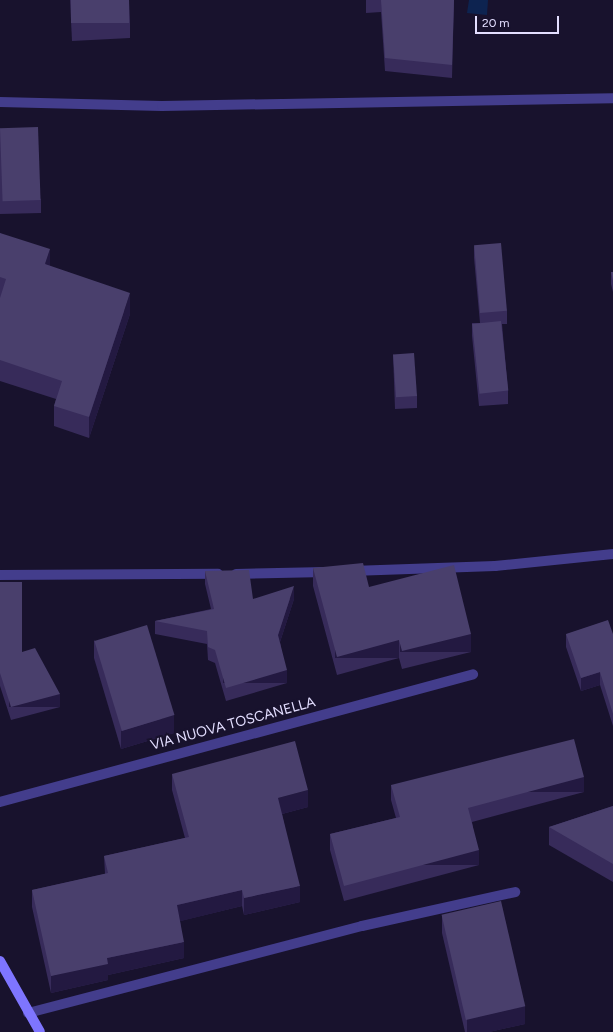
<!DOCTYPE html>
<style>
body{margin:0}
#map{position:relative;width:613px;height:1032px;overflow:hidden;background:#18122d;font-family:Figtree,sans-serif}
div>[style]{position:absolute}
.water>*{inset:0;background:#0d2350}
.lane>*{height:10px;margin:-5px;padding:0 5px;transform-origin:5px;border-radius:5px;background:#433d8c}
.street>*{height:10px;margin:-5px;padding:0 5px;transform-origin:5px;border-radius:5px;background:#433d8c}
.secondary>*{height:10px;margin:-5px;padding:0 5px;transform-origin:5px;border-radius:5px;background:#7e75ff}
.wall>*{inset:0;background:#372b5a}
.shaded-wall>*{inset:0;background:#231941;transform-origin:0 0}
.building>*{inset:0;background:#493f6c;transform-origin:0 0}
span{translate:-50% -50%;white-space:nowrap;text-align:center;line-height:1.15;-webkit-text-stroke:4px #18122d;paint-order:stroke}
.street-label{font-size:14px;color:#e3deff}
.scale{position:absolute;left:475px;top:16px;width:84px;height:18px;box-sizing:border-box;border:2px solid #e3deff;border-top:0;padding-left:5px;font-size:12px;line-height:14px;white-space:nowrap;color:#e3deff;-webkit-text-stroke:3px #18122d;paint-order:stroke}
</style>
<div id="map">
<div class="water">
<div style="clip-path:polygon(469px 0,488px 0,487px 15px,467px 13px)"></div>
</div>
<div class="lane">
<div style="left:0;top:102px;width:162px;rotate:1.4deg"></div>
<div style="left:162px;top:106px;width:451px;rotate:-1deg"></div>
<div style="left:352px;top:571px;width:143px;rotate:-2deg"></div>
<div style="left:495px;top:566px;width:119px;rotate:-5.8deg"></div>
<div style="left:236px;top:574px;width:90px;rotate:-1.3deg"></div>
<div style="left:0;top:575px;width:218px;rotate:-0.3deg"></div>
</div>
<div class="street">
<div style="left:0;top:802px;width:490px;rotate:-15.1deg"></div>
<div style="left:28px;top:1013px;width:345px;rotate:-14.6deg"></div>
<div style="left:362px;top:926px;width:157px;rotate:-12.5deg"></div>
</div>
<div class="secondary">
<div style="left:0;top:961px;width:81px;rotate:60.6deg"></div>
</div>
<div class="wall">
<div style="clip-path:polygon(70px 0,129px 0,130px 20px,130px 38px,72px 41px)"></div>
<div style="clip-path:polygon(366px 0,454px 0,452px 78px,385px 71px,381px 12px,366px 13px)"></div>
<div style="clip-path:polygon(0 128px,41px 200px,41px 213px,0 214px)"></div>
<div style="clip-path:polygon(0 233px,50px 266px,130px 314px,89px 438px,54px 426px,54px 406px,56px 399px,0 381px)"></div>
<div style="clip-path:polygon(474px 245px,507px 311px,507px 324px,502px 324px,508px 391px,508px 404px,479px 406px,472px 336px,472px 323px,480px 323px,474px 258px)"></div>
<div style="clip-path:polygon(611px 272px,613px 272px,613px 292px,611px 284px)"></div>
<div style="clip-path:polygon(393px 354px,417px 396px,417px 408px,395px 409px)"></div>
<div style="clip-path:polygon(313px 568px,369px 587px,471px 652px,402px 669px,399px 658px,337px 675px,313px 586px)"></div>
<div style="clip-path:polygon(205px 571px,253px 599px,294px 599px,280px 642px,287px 683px,226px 701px,215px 663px,208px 660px,207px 644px,155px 634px,155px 621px,211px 609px,205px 584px)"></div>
<div style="clip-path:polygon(0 582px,22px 652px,60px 707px,11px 720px,0 686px)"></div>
<div style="clip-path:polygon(566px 634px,613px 634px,613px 726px,600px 685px,581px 691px,566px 647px)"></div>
<div style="clip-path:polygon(94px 640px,174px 733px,121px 749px,94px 658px)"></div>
<div style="clip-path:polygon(172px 774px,308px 807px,282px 814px,300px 902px,244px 915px,242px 906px,180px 921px,184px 958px,108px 975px,108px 980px,51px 993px,32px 907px,32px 890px,105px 874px,104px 856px,185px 838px,172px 790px)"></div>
<div style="clip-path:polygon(391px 785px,584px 792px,472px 822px,479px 865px,344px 901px,330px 850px,330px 834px,396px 818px,391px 800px)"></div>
<div style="clip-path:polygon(613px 806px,613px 882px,549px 845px,549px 827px)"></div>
<div style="clip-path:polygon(442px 915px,525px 1024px,489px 1032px,465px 1032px,442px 933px)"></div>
</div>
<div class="shaded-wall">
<div style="clip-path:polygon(50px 249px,50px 270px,45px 264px)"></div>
<div style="clip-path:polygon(130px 293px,130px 314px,89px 438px,89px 417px)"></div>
<div style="clip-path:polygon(294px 586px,294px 599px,278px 648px,278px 635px)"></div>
<div style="left:471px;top:634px;width:18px;height:71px;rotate:90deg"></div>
<div style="left:399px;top:640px;width:18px;height:64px;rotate:90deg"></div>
<div style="left:287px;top:670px;width:13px;height:64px;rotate:90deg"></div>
<div style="clip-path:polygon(600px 672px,600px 685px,581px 691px,581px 678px)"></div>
<div style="left:60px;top:694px;width:13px;height:51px;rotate:90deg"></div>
<div style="clip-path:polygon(174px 715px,174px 733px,121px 749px,121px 731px)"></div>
<div style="left:584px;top:777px;width:15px;height:120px;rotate:90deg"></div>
<div style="clip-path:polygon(308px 790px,308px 807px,278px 815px,278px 798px)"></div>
<div style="left:479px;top:850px;width:15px;height:140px;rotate:90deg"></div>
<div style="clip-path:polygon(300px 886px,300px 902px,244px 915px,244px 898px)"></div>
<div style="clip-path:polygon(242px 890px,242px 906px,177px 922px,177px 905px)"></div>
<div style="clip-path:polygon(184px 942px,184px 958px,108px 975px,108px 980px,51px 993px,51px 976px,107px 958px)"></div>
<div style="clip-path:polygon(525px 1006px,525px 1024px,489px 1032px,467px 1032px,467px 1019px)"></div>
</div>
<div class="building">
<div style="left:71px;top:0;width:58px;height:23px"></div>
<div style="clip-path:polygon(381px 0,454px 0,452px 65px,385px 58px)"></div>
<div style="left:38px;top:127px;width:73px;height:38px;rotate:88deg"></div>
<div style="clip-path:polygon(0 233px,50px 249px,45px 264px,130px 293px,89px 417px,54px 406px,62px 381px,0 360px,0 298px,6px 279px,0 277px)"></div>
<div style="left:501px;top:243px;width:68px;height:27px;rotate:85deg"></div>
<div style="clip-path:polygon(611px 272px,613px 272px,613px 281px)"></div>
<div style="left:501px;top:321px;width:70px;height:29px;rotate:84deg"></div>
<div style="left:414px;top:353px;width:43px;height:21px;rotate:86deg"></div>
<div style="clip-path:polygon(363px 563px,369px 587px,454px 565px,471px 634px,402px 651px,399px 640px,337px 657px,313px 568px)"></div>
<div style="clip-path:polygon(249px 570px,253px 599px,294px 586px,278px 635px,287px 670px,226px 688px,215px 650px,208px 647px,207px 631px,155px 621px,214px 609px,205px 571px)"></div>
<div style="clip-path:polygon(0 582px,22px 582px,22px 652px,35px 648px,60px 694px,11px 707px,0 673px)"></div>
<div style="clip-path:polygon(608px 620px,613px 634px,613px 714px,600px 672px,581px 678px,566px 634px)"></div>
<div style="left:147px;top:625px;width:94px;height:55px;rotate:73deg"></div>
<div style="clip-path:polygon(574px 739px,584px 777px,468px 808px,479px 850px,344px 886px,330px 834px,400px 817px,391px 785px)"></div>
<div style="clip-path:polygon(295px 741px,308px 790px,278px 798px,300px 886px,244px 898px,242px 890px,177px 905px,184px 942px,107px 958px,108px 964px,51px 976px,32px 890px,108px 873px,104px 856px,189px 837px,172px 774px)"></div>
<div style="clip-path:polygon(613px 806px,613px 864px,549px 827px)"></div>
<div style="left:501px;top:901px;width:108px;height:61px;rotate:77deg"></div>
</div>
<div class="street-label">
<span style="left:233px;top:724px;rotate:-15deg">VIA NUOVA TOSCANELLA</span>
</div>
<div class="scale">20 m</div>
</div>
